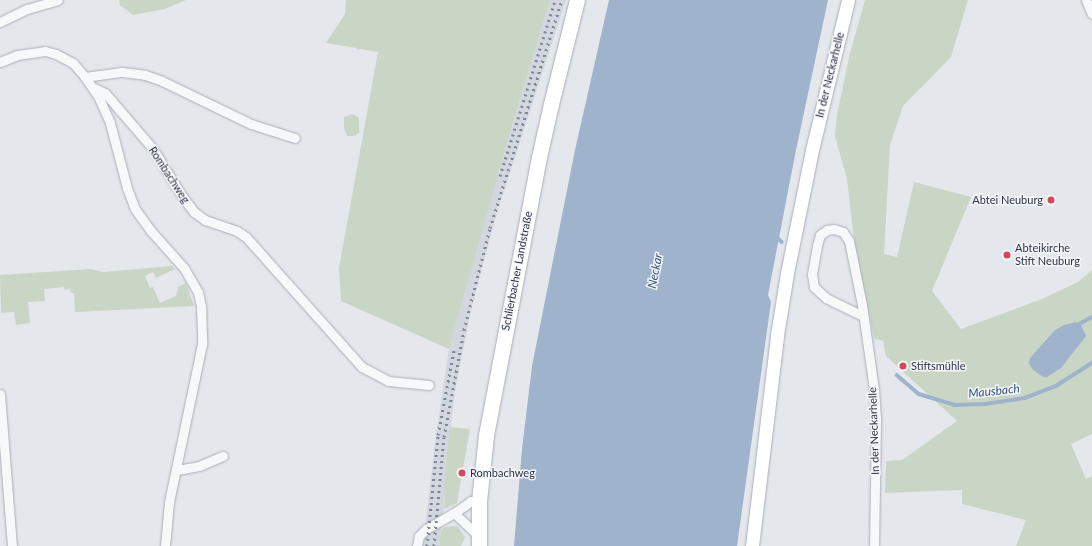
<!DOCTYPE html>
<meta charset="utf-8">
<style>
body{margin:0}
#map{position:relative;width:1092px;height:546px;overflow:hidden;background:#e4e7ec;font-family:Lato,sans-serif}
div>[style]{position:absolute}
.built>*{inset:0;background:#d2d6de}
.green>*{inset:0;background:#c9d6c5}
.water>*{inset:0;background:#9fb4cc}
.stream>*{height:3.5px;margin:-1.75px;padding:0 1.75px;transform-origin:1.75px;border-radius:1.75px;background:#9fb4cc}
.roads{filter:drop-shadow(0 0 1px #a9aeb7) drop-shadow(0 0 1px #a9aeb7)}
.minor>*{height:9px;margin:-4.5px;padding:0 4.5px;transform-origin:4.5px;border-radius:4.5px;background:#f7f8fa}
.secondary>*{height:13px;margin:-6.5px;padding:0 6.5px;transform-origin:6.5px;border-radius:6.5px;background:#fff}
.primary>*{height:15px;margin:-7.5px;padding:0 7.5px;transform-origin:7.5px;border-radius:7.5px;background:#fff}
.rail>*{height:3px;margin-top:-1.5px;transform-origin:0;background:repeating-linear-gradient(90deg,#7d8696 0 2px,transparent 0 6px)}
.dots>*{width:11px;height:11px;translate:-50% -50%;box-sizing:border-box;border:2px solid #f4f6f9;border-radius:50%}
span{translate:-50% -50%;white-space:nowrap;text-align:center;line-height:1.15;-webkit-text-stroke:3px #f4f6f9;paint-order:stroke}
.street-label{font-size:11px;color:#2b3445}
.poi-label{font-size:11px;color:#2b3445}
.right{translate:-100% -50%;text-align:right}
.left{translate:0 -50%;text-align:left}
.water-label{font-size:12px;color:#34527a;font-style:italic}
</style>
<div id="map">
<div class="built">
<div style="clip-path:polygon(550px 0,566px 0,495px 219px,471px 310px,455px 391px,443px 494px,445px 498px,439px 546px,423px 546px,436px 435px,449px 349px,489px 204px)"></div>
</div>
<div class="green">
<div style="clip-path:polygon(119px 0,186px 0,165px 9px,133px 15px,120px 5px)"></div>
<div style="clip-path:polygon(346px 0,550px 0,507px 143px,449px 349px,341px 301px,339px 268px,378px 52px,360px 49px,358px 50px,356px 48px,326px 43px,345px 14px)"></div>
<div style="clip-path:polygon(865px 0,968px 0,951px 57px,903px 106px,890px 145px,884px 254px,897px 257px,914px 182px,971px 197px,932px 291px,961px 329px,1042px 299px,1078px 282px,1092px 270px,1092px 434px,1071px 444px,1086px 479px,1092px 476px,1092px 546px,1016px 546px,1026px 520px,962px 504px,962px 490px,885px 493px,886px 461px,902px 460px,957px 421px,886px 356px,883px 341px,874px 338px,854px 240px,847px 179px,835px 136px,837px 115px,850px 53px)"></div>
<div style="clip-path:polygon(353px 114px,359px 118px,359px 133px,353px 136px,347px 136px,344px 128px,344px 117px)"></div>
<div style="clip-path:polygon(172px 266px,175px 269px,156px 278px,153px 272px,145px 276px,150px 288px,153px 287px,160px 303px,176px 296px,178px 287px,186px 283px,194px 306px,75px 312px,74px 293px,71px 293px,70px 289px,65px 290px,64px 287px,44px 289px,45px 301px,28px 302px,30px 323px,16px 325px,14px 312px,1px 313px,0 275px,91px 269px,103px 272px)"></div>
<div style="clip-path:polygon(450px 427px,470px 429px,457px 503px,444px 509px,445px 498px,443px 494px)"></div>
<div style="clip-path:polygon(454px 526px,458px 527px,465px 537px,461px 546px,439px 546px,441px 530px,445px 527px)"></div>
</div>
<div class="water">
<div style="clip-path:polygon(609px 0,828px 0,796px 150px,768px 295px,771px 302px,737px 546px,514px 546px,522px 449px,532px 366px,575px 150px)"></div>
<div style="clip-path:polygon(1076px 322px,1081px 325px,1086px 336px,1061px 368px,1047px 377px,1043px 377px,1032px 369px,1029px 363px,1030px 358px,1055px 330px,1064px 325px)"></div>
</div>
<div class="stream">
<div style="left:779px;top:239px;width:4px;rotate:45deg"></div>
<div style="left:1079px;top:324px;width:15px;rotate:-28deg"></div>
<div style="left:897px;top:375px;width:29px;rotate:41deg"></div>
<div style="left:919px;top:394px;width:37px;rotate:17deg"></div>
<div style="left:954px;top:405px;width:31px;rotate:-2deg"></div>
<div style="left:985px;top:404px;width:40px;rotate:-8.5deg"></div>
<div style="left:1025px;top:398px;width:33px;rotate:-21deg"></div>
<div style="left:1056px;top:386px;width:43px;rotate:-32.6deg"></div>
</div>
<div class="roads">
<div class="minor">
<div style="left:1086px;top:0;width:15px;rotate:67deg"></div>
<div style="left:0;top:22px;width:30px;rotate:-26deg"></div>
<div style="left:27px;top:9px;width:32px;rotate:-16deg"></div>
<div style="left:0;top:62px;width:18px;rotate:-22deg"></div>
<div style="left:17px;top:55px;width:28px;rotate:-8deg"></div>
<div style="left:45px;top:51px;width:11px;rotate:15deg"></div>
<div style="left:56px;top:54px;width:19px;rotate:28deg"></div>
<div style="left:73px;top:63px;width:18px;rotate:49deg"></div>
<div style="left:85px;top:77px;width:25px;rotate:56deg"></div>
<div style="left:99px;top:98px;width:27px;rotate:66deg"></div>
<div style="left:110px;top:123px;width:67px;rotate:75.3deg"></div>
<div style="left:127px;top:188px;width:22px;rotate:69deg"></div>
<div style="left:135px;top:209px;width:26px;rotate:54deg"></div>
<div style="left:150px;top:230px;width:51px;rotate:48.2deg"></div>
<div style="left:184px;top:268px;width:28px;rotate:60deg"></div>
<div style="left:198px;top:292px;width:14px;rotate:78deg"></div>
<div style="left:201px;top:306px;width:38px;rotate:88deg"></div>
<div style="left:202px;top:344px;width:161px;rotate:101.8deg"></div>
<div style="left:169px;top:502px;width:44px;rotate:95.2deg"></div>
<div style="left:85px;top:77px;width:37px;rotate:-8deg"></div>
<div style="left:122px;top:72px;width:23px;rotate:7deg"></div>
<div style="left:145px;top:75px;width:18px;rotate:19deg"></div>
<div style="left:162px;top:81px;width:99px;rotate:25.8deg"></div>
<div style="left:251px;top:124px;width:46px;rotate:17.7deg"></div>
<div style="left:92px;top:87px;width:14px;rotate:25deg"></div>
<div style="left:105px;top:93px;width:74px;rotate:49.4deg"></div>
<div style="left:153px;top:149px;width:55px;rotate:58.3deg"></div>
<div style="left:182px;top:196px;width:20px;rotate:53deg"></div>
<div style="left:194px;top:212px;width:14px;rotate:36deg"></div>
<div style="left:205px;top:220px;width:34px;rotate:19deg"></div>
<div style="left:237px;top:231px;width:11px;rotate:34deg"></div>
<div style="left:246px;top:237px;width:174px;rotate:48.3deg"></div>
<div style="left:362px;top:367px;width:30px;rotate:28deg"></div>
<div style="left:388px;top:381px;width:41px;rotate:5.6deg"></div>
<div style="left:863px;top:316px;width:41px;rotate:-154.1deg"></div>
<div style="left:826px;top:298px;width:16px;rotate:-137deg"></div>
<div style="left:814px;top:287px;width:13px;rotate:-99deg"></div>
<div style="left:812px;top:274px;width:29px;rotate:-80deg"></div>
<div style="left:817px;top:245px;width:10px;rotate:-73deg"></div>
<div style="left:820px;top:235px;width:9px;rotate:-36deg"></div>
<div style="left:827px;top:230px;width:7px;rotate:-8deg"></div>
<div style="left:834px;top:229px;width:9px;rotate:18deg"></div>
<div style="left:843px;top:232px;width:11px;rotate:56deg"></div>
<div style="left:849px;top:241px;width:65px;rotate:78.5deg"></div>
<div style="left:862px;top:305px;width:85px;rotate:81.9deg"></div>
<div style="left:874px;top:389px;width:32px;rotate:86deg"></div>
<div style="left:876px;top:421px;width:125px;rotate:90.9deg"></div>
<div style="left:0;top:394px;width:152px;rotate:85.5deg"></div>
<div style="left:177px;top:470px;width:22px;rotate:-10deg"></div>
<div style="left:199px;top:466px;width:26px;rotate:-23deg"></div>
<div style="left:454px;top:513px;width:34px;rotate:43deg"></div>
<div style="left:417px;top:546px;width:10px;rotate:-79deg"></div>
<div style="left:419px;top:536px;width:10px;rotate:-45deg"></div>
<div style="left:426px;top:529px;width:32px;rotate:-30deg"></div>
<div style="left:454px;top:513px;width:21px;rotate:-35deg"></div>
<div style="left:471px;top:501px;width:8px"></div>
</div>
<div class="secondary">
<div style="left:752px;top:546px;width:212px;rotate:-83.2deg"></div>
<div style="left:777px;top:335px;width:63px;rotate:-80.8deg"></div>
<div style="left:787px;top:273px;width:126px;rotate:-78.5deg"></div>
<div style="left:812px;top:150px;width:154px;rotate:-76.5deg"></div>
</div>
<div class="primary">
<div style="left:479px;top:546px;width:45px;rotate:-90deg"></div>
<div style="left:479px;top:501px;width:66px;rotate:-83.9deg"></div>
<div style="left:486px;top:435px;width:283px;rotate:-79.2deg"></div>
<div style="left:539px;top:157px;width:54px;rotate:-77.2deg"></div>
<div style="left:551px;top:104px;width:107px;rotate:-76deg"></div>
</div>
</div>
<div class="rail">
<div style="left:500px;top:176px;width:184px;rotate:-72.6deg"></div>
<div style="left:427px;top:546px;width:112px;rotate:-84.3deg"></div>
<div style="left:438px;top:435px;width:86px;rotate:-79.3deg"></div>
<div style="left:434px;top:546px;width:109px;rotate:-84.8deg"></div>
<div style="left:444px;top:437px;width:109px;rotate:-79.4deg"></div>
<div style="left:464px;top:330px;width:105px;rotate:-75.7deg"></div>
<div style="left:490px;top:228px;width:239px;rotate:-72.5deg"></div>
</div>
<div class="dots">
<div style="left:1051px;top:200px;background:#d1495b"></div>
<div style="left:1007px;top:255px;background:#d1495b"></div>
<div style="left:903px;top:366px;background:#d1495b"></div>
<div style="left:462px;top:473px;background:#d1495b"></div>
</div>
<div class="street-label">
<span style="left:830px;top:75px;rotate:-76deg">In der Neckarhelle</span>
<span style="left:169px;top:175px;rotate:57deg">Rombachweg</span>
<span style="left:517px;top:271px;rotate:-79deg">Schlierbacher Landstraße</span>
<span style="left:874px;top:431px;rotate:-92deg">In der Neckarhelle</span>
</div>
<div class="poi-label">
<span class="right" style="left:1043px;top:200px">Abtei Neuburg</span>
<span class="left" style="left:1015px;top:255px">Abteikirche<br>Stift Neuburg</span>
<span class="left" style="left:911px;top:366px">Stiftsmühle</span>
<span class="left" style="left:470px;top:473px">Rombachweg</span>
</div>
<div class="water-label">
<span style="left:655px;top:271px;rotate:-79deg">Neckar</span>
<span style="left:994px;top:391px;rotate:-6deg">Mausbach</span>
</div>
</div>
